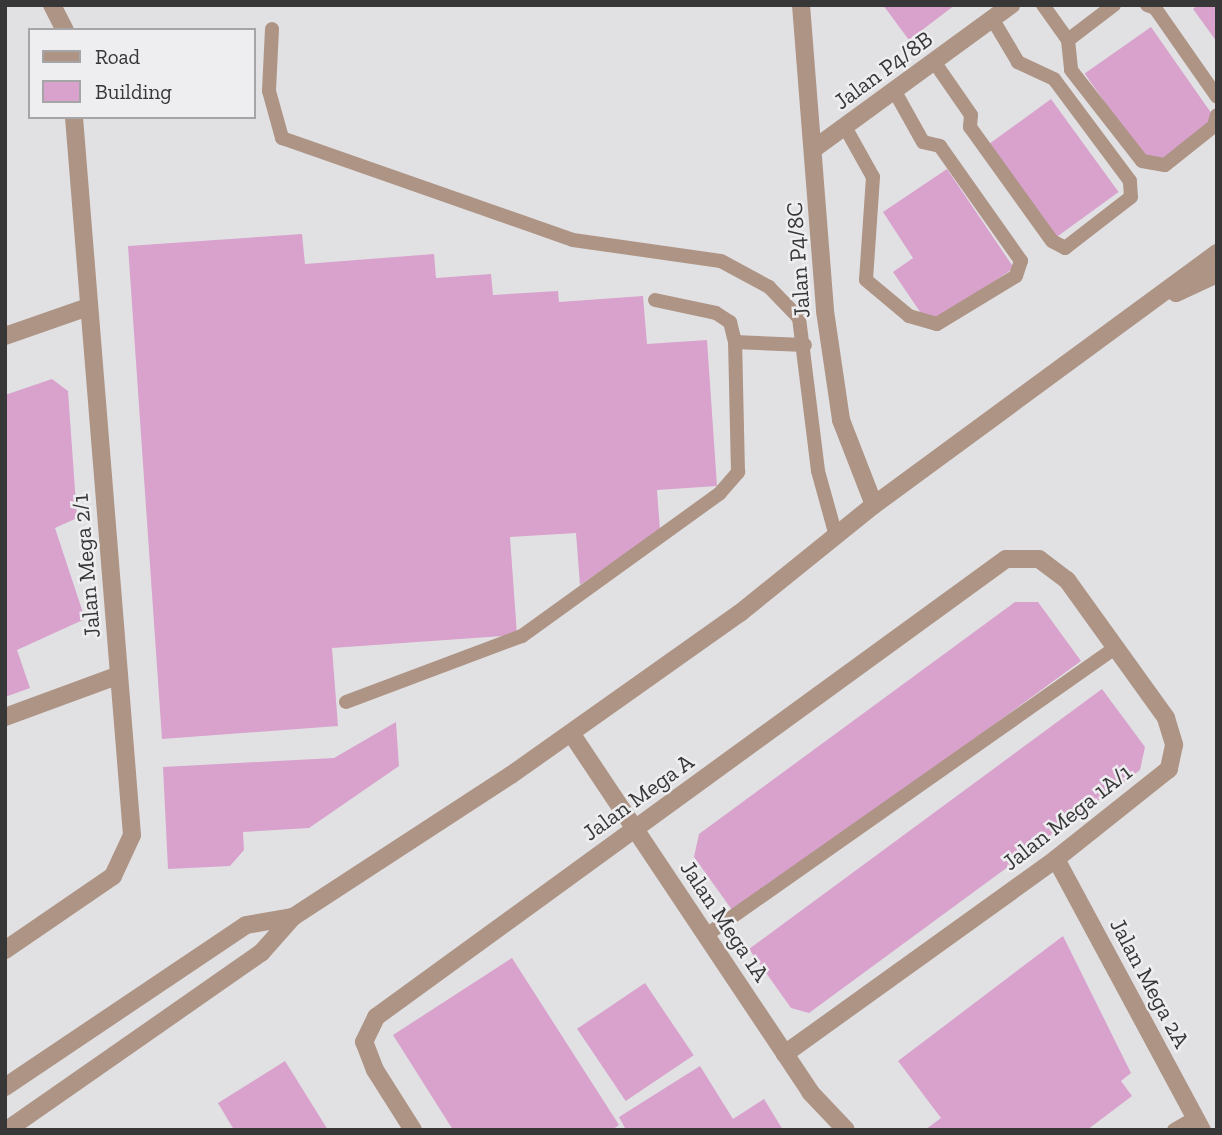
<!DOCTYPE html>
<style>
body{margin:0}
#map{position:relative;width:1222px;height:1135px;overflow:hidden;background:#e1e1e4;font-family:"Zilla Slab",serif}
div>[style]{position:absolute}
.building>*{inset:0;background:#d8a2cd;transform-origin:0 0}
.lane>*{height:14px;margin:-7px;padding:0 7px;transform-origin:7px;border-radius:7px;background:#ae9485}
.street>*{height:18px;margin:-9px;padding:0 9px;transform-origin:9px;border-radius:9px;background:#ae9485}
span{translate:-50% -50%;white-space:nowrap;text-align:center;line-height:1.15;-webkit-text-stroke:5px #eeeef1;paint-order:stroke}
.street-label{font-size:23px;color:#373738}
.frame{position:absolute;inset:0;border:7px solid #373738;pointer-events:none}
.legend{position:absolute;left:28px;top:28px;width:228px;height:91px;box-sizing:border-box;background:#eeeef1;border:2px solid #a5a5a7;margin:0;padding:9px 12px;list-style:none;font-size:21px;color:#373738}
.legend li{display:flex;align-items:center;gap:14px;height:35px}
.legend b{width:35px;border:2px solid #a5a5a7}
</style>
<div id="map">
<div class="building">
<div style="clip-path:polygon(883px 5px,955px 5px,909px 40px)"></div>
<div style="clip-path:polygon(1198px 5px,1217px 5px,1217px 42px,1193px 9px)"></div>
<div style="left:1151px;top:27px;width:115px;height:81px;rotate:55deg"></div>
<div style="left:1051px;top:99px;width:115px;height:80px;rotate:54deg"></div>
<div style="clip-path:polygon(947px 169px,1014px 268px,929px 325px,893px 272px,913px 258px,883px 212px)"></div>
<div style="clip-path:polygon(302px 234px,305px 264px,434px 254px,436px 278px,491px 274px,493px 295px,558px 291px,559px 302px,643px 296px,647px 344px,707px 340px,717px 486px,657px 490px,660px 530px,580px 585px,576px 533px,510px 537px,517px 635px,332px 648px,338px 726px,162px 739px,128px 246px)"></div>
<div style="clip-path:polygon(52px 379px,68px 391px,77px 518px,55px 528px,85px 619px,17px 650px,30px 688px,5px 697px,5px 395px)"></div>
<div style="clip-path:polygon(1015px 602px,1038px 602px,1081px 661px,735px 914px,694px 857px,699px 834px)"></div>
<div style="clip-path:polygon(1102px 689px,1145px 747px,1140px 770px,809px 1013px,791px 1008px,749px 949px)"></div>
<div style="clip-path:polygon(396px 722px,399px 766px,309px 828px,243px 832px,244px 850px,230px 866px,168px 869px,163px 767px,334px 758px)"></div>
<div style="clip-path:polygon(1063px 936px,1131px 1073px,1121px 1081px,1132px 1096px,1087px 1130px,925px 1130px,941px 1118px,898px 1061px)"></div>
<div style="clip-path:polygon(512px 958px,619px 1125px,612px 1130px,453px 1130px,393px 1035px)"></div>
<div style="left:645px;top:983px;width:87px;height:82px;rotate:56deg"></div>
<div style="clip-path:polygon(285px 1061px,328px 1130px,234px 1130px,218px 1103px)"></div>
<div style="clip-path:polygon(700px 1066px,733px 1119px,764px 1099px,783px 1130px,626px 1130px,619px 1117px)"></div>
</div>
<div class="lane">
<div style="left:1043px;top:5px;width:43px;rotate:54.5deg"></div>
<div style="left:1114px;top:5px;width:58px;rotate:142.7deg"></div>
<div style="left:1068px;top:40px;width:30px;rotate:84deg"></div>
<div style="left:1071px;top:70px;width:115px;rotate:52deg"></div>
<div style="left:1142px;top:161px;width:23px;rotate:10deg"></div>
<div style="left:1165px;top:165px;width:63px;rotate:-38.5deg"></div>
<div style="left:1214px;top:126px;width:11px;rotate:-75deg"></div>
<div style="left:1147px;top:5px;width:9px;rotate:21deg"></div>
<div style="left:1155px;top:8px;width:108px;rotate:55.1deg"></div>
<div style="left:272px;top:29px;width:62px;rotate:92.8deg"></div>
<div style="left:269px;top:91px;width:49px;rotate:74.5deg"></div>
<div style="left:282px;top:138px;width:308px;rotate:19.3deg"></div>
<div style="left:573px;top:240px;width:149px;rotate:8.1deg"></div>
<div style="left:721px;top:261px;width:55px;rotate:28.4deg"></div>
<div style="left:769px;top:287px;width:43px;rotate:45.9deg"></div>
<div style="left:799px;top:318px;width:154px;rotate:82.9deg"></div>
<div style="left:818px;top:471px;width:67px;rotate:74.5deg"></div>
<div style="left:935px;top:63px;width:63px;rotate:55.3deg"></div>
<div style="left:971px;top:115px;width:12px;rotate:95deg"></div>
<div style="left:970px;top:127px;width:140px;rotate:54.3deg"></div>
<div style="left:1052px;top:241px;width:15px;rotate:28deg"></div>
<div style="left:1065px;top:248px;width:83px;rotate:-37.7deg"></div>
<div style="left:1131px;top:197px;width:16px;rotate:-94deg"></div>
<div style="left:1130px;top:181px;width:127px;rotate:-126.7deg"></div>
<div style="left:1054px;top:79px;width:40px;rotate:-155deg"></div>
<div style="left:1018px;top:62px;width:49px;rotate:-120.8deg"></div>
<div style="left:845px;top:127px;width:57px;rotate:60.8deg"></div>
<div style="left:873px;top:177px;width:103px;rotate:93.9deg"></div>
<div style="left:866px;top:280px;width:56px;rotate:39.9deg"></div>
<div style="left:909px;top:316px;width:29px;rotate:16deg"></div>
<div style="left:937px;top:324px;width:92px;rotate:-31.3deg"></div>
<div style="left:1016px;top:276px;width:16px;rotate:-72deg"></div>
<div style="left:1021px;top:261px;width:141px;rotate:-125.2deg"></div>
<div style="left:940px;top:146px;width:17px;rotate:-167deg"></div>
<div style="left:923px;top:142px;width:57px;rotate:-119.2deg"></div>
<div style="left:655px;top:300px;width:62px;rotate:12deg"></div>
<div style="left:716px;top:313px;width:17px;rotate:33deg"></div>
<div style="left:730px;top:322px;width:21px;rotate:76deg"></div>
<div style="left:346px;top:702px;width:188px;rotate:-20.6deg"></div>
<div style="left:522px;top:636px;width:244px;rotate:-35.8deg"></div>
<div style="left:720px;top:493px;width:28px;rotate:-49deg"></div>
<div style="left:738px;top:472px;width:130px;rotate:-91.3deg"></div>
<div style="left:735px;top:342px;width:70px;rotate:2.5deg"></div>
<div style="left:705px;top:936px;width:501px;rotate:-35.09deg"></div>
<div style="left:1174px;top:1130px;width:24px;rotate:-30deg"></div>
</div>
<div class="street">
<div style="left:52px;top:5px;width:28px;rotate:63deg"></div>
<div style="left:801px;top:5px;width:307px;rotate:85.5deg"></div>
<div style="left:825px;top:311px;width:110px;rotate:81.6deg"></div>
<div style="left:841px;top:420px;width:91px;rotate:68.8deg"></div>
<div style="left:815px;top:148px;width:243px;rotate:-36.1deg"></div>
<div style="left:1176px;top:293px;width:45px;rotate:-24.9deg"></div>
<div style="left:5px;top:336px;width:88px;rotate:-19.3deg"></div>
<div style="left:5px;top:717px;width:121px;rotate:-20.2deg"></div>
<div style="left:571px;top:733px;width:431px;rotate:56.3deg"></div>
<div style="left:810px;top:1092px;width:52px;rotate:46.5deg"></div>
<div style="left:1056px;top:859px;width:308px;rotate:61.7deg"></div>
<div style="left:5px;top:950px;width:131px;rotate:-34.4deg"></div>
<div style="left:113px;top:876px;width:45px;rotate:-65.1deg"></div>
<div style="left:132px;top:835px;width:720px;rotate:-94.62deg"></div>
<div style="left:5px;top:1087px;width:290px;rotate:-33.9deg"></div>
<div style="left:246px;top:925px;width:48px;rotate:-9.7deg"></div>
<div style="left:7px;top:1130px;width:310px;rotate:-34.9deg"></div>
<div style="left:261px;top:953px;width:48px;rotate:-48.4deg"></div>
<div style="left:293px;top:917px;width:260px;rotate:-33.1deg"></div>
<div style="left:511px;top:775px;width:281px;rotate:-35.3deg"></div>
<div style="left:740px;top:613px;width:172px;rotate:-38.9deg"></div>
<div style="left:874px;top:505px;width:426px;rotate:-36.3deg"></div>
<div style="left:413px;top:1130px;width:71px;rotate:-122.3deg"></div>
<div style="left:375px;top:1070px;width:30px;rotate:-111deg"></div>
<div style="left:364px;top:1042px;width:28px;rotate:-64deg"></div>
<div style="left:376px;top:1017px;width:779px;rotate:-36.02deg"></div>
<div style="left:1006px;top:559px;width:33px"></div>
<div style="left:1039px;top:559px;width:35px;rotate:37deg"></div>
<div style="left:1067px;top:580px;width:170px;rotate:54.3deg"></div>
<div style="left:1166px;top:718px;width:28px;rotate:73deg"></div>
<div style="left:1174px;top:745px;width:25px;rotate:102deg"></div>
<div style="left:1169px;top:769px;width:144px;rotate:141.5deg"></div>
<div style="left:1056px;top:859px;width:334px;rotate:144.3deg"></div>
</div>
<div class="street-label">
<span style="left:883px;top:70px;rotate:-36deg">Jalan P4/8B</span>
<span style="left:798px;top:260px;rotate:-94deg">Jalan P4/8C</span>
<span style="left:86px;top:566px;rotate:-95deg">Jalan Mega 2/1</span>
<span style="left:638px;top:797px;rotate:-36deg">Jalan Mega A</span>
<span style="left:1067px;top:817px;rotate:-38deg">Jalan Mega 1A/1</span>
<span style="left:725px;top:921px;rotate:56deg">Jalan Mega 1A</span>
<span style="left:1150px;top:983px;rotate:62deg">Jalan Mega 2A</span>
</div>
<div class="frame"></div>
<ul class="legend">
<li><b style="height:9px;background:#ae9485"></b>Road</li>
<li><b style="height:19px;background:#d8a2cd"></b>Building</li>
</ul>
</div>
